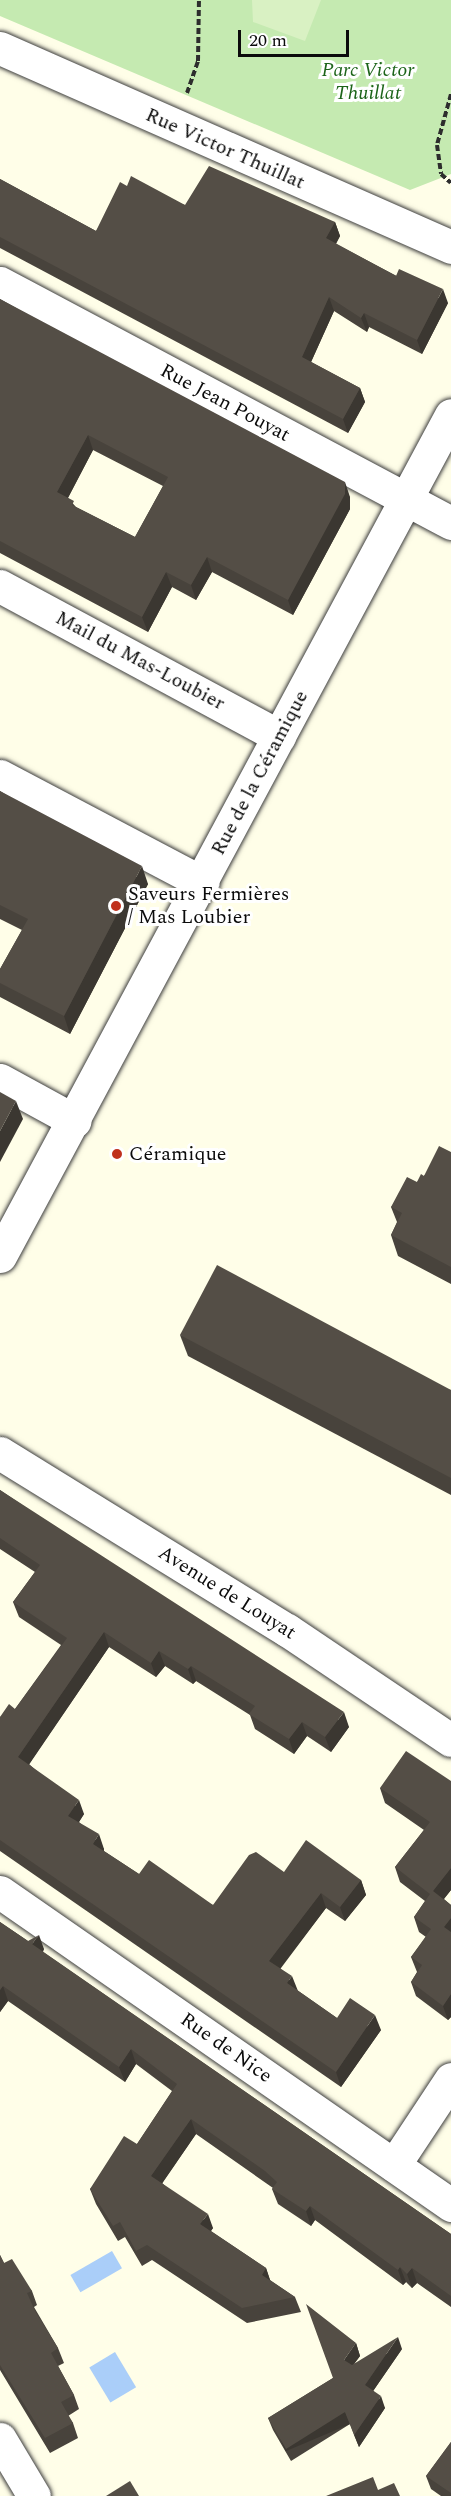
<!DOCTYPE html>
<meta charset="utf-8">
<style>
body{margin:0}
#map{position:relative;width:451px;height:2496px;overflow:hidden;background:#fffee8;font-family:Spectral,serif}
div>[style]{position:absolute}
.green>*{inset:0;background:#c5eab1}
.pitch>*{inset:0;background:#d9f1c3}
.water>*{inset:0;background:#aacef9;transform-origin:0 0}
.path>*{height:4px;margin-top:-2px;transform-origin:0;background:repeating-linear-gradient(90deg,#2d2d2d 0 6px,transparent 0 9px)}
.roads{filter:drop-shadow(0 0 2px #3e3e3e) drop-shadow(0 0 2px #3e3e3e)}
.street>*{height:33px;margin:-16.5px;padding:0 16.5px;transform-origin:16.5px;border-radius:16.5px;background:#fff}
.wall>*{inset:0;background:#48433c}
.shaded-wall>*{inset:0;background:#3b3731;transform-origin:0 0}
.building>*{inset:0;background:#544e46}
.dots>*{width:16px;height:16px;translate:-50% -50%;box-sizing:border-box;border:3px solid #fff;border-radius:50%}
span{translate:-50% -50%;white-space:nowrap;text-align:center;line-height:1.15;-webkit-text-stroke:6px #fff;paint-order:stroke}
.park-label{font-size:20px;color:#1c6419;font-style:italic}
.street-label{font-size:20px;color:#0b0b0b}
.poi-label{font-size:20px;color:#0b0b0b}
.left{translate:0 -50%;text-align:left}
.scale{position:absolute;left:238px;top:30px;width:111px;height:27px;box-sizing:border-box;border:3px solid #0b0b0b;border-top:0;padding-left:8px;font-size:18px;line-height:21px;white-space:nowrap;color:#0b0b0b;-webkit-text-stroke:4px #fff;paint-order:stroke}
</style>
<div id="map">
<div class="green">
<div style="clip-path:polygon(0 0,451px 0,451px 174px,410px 190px,0 16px)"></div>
</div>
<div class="pitch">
<div style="clip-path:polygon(252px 0,321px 0,305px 41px,253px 22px)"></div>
</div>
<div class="water">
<div style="left:112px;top:2251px;width:20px;height:48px;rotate:60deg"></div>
<div style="left:115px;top:2352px;width:41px;height:30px;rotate:59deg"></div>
</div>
<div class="path">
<div style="left:187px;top:93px;width:34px;rotate:-71deg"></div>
<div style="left:198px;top:61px;width:61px;rotate:-89.1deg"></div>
<div style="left:451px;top:94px;width:53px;rotate:105.4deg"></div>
<div style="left:437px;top:145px;width:29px;rotate:82deg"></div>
<div style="left:441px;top:174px;width:13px;rotate:42deg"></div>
</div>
<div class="roads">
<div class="street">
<div style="left:0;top:48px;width:493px;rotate:23.8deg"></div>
<div style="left:0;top:283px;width:511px;rotate:28.02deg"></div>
<div style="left:0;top:586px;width:317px;rotate:28.3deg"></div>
<div style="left:0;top:776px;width:229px;rotate:27.8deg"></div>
<div style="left:0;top:1080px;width:85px;rotate:28.7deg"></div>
<div style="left:0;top:1256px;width:954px;rotate:-61.8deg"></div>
<div style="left:0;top:1453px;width:337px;rotate:31.7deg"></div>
<div style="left:287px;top:1630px;width:197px;rotate:33.9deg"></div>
<div style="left:0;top:1892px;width:549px;rotate:34.76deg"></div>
<div style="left:394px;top:2165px;width:103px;rotate:-56.5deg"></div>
<div style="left:0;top:2439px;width:66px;rotate:59.2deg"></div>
</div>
</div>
<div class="wall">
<div style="clip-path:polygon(0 179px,96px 231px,127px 186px,185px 205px,335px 222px,340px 236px,336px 244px,448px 303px,422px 354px,369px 327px,367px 332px,334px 311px,311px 362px,360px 388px,365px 402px,348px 433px,0 248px)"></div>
<div style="clip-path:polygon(evenodd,0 299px,350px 497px,350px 509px,293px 615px,212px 572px,196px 600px,172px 587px,148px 632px,0 553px,0 299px,93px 450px,163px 486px,135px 537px,76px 507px,68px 498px,93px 450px)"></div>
<div style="clip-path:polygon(0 791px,148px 884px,70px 1034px,0 997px,0 969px,22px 930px,0 919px)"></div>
<div style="clip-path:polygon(451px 1152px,451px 1284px,398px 1256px,391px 1235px,397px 1222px,391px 1207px,417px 1182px)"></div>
<div style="clip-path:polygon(180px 1335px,451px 1390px,451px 1495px,188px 1356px)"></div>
<div style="clip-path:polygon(0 1490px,349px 1727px,331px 1752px,307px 1736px,294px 1754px,255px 1729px,250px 1715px,196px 1681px,193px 1684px,165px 1666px,156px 1677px,109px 1647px,29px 1764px,84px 1814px,79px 1822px,104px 1849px,104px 1851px,139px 1874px,213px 1905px,284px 1872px,361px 1880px,366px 1895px,345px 1921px,326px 1908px,280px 1968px,297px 1990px,337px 2018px,381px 2030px,341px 2087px,0 1851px,0 1717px,15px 1709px,61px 1645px,19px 1617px,13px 1602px,35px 1572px,0 1549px)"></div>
<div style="clip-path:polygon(451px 1781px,451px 1890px,444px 1899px,451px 1905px,451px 2017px,448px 2020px,416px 1996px,411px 1982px,417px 1972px,411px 1957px,426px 1937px,419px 1932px,414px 1917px,425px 1901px,400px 1882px,395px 1867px,424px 1830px,385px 1803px,380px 1788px)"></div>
<div style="clip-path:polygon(0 1922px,28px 1941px,44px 1949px,43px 1952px,451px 2234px,451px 2307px,417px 2283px,412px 2288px,406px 2282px,403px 2285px,315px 2220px,311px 2226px,278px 2204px,272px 2189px,273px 2188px,196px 2134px,162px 2183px,213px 2228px,211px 2231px,266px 2268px,270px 2280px,295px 2297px,301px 2312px,247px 2323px,152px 2260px,142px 2266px,125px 2237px,118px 2241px,96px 2204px,90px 2189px,137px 2144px,172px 2091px,136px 2064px,125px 2082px,8px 2001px,0 2012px)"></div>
<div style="clip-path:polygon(0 2255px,4px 2263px,32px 2291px,37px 2305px,34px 2307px,58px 2348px,64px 2363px,58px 2366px,74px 2395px,79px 2409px,68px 2416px,73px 2423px,78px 2438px,50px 2453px,0 2370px)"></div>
<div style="clip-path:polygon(356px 2343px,360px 2356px,354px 2364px,402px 2349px,373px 2391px,385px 2408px,359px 2447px,350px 2424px,291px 2461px,273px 2430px,268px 2418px,333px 2378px)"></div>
<div style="clip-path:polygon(451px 2442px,451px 2496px,441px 2496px,431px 2489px,426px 2476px)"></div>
</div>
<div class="shaded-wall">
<div style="clip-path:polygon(335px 222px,340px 236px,331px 252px,326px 238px)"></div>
<div style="clip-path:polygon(443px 289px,448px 303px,422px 354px,417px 340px)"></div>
<div style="clip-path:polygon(329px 297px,334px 311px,307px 371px,302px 357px)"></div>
<div style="clip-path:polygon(364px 313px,369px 327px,367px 332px,361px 318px)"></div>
<div style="clip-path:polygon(360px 388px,365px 402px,348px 433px,343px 419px)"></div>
<div style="clip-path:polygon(88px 435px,93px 450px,63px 507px,57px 492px)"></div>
<div style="clip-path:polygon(345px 482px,350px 497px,350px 509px,293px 615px,288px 600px)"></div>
<div style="clip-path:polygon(207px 557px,212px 572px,196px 600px,191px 585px)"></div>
<div style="clip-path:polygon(166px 572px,172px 587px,148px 632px,142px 617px)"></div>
<div style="clip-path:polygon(142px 866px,148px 884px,70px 1034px,64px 1016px)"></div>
<div style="clip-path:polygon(16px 1101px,23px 1119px,0 1162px,0 1131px)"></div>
<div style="clip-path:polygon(104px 1632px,109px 1647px,24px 1772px,18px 1757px)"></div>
<div style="clip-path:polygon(159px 1651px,165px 1666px,156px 1677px,151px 1663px)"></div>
<div style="clip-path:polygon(191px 1666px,196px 1681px,193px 1684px,188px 1669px)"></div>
<div style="clip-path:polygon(344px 1712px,349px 1727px,331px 1752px,325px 1737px)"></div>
<div style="clip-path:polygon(302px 1722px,307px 1736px,294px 1754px,289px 1739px)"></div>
<div style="clip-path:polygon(79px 1800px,84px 1814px,73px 1831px,68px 1816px)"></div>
<div style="clip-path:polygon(99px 1834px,104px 1849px,99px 1859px,93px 1844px)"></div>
<div style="clip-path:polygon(451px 1868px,451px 1890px,438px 1906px,433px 1891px)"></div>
<div style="clip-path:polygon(361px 1880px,366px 1895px,345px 1921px,340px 1907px)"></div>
<div style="clip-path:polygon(321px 1893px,326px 1908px,275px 1976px,269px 1961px)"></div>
<div style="clip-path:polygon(451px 1918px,451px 1940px,444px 1927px)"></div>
<div style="clip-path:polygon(39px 1935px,44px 1949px,37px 1959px,32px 1944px)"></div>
<div style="clip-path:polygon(292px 1976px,298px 1991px,287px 1983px)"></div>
<div style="clip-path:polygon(3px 1986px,8px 2001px,0 2012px,0 1990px)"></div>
<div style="clip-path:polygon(451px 1994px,451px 2017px,448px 2020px,443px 2006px)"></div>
<div style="clip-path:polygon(375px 2015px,381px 2030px,341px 2087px,336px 2072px)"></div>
<div style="clip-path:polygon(131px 2049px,136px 2064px,125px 2082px,119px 2067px)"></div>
<div style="clip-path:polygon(191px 2119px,196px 2134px,157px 2191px,151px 2176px)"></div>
<div style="clip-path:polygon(310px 2206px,315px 2220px,311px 2226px,306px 2211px)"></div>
<div style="clip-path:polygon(208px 2214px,213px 2228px,205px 2239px,200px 2224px)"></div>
<div style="clip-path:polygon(400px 2267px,406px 2282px,403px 2285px,398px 2270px)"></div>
<div style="clip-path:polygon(266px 2268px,271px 2283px,262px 2275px)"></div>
<div style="clip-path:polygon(412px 2268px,417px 2283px,412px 2288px,407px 2274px)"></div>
<div style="clip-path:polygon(398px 2337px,402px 2349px,369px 2397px,365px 2385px)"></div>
<div style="clip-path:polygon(356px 2343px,360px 2356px,348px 2372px,344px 2360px)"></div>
<div style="clip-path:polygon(381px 2396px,385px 2408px,359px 2447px,354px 2435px)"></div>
<div style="left:345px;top:2412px;width:13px;height:70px;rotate:67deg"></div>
</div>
<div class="building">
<div style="clip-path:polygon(209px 166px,335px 222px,326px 238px,396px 276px,399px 269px,443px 289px,417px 340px,364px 313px,361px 318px,329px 297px,302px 357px,360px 388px,343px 419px,0 237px,0 179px,96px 231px,120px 182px,127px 186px,131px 176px,185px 205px)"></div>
<div style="clip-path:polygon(evenodd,0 299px,345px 482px,345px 494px,288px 600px,207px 557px,191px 585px,166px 572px,142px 617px,0 541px,0 299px,88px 435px,168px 477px,135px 537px,72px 505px,74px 501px,57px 492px,88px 435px)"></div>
<div style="clip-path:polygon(0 791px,142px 866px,64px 1016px,0 983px,0 969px,28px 919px,0 905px)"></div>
<div style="clip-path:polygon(0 1092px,16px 1101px,0 1131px)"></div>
<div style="clip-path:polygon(439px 1146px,451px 1152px,451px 1267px,391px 1235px,402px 1213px,391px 1207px,407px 1177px,417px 1182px,421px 1174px,424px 1176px)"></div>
<div style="clip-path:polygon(217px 1265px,451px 1390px,451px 1478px,180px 1335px)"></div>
<div style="clip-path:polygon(0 1490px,344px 1712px,325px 1737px,302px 1722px,289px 1739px,249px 1714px,255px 1706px,191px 1666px,188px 1669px,159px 1651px,151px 1663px,104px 1632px,18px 1757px,79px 1800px,68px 1816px,99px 1834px,93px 1844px,139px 1874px,149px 1860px,213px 1905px,249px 1855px,256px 1852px,284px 1872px,306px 1840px,361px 1880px,340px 1907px,321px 1893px,269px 1961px,292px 1976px,287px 1983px,337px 2018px,350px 1998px,375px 2015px,336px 2072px,0 1840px,0 1717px,9px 1704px,15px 1709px,67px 1638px,13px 1602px,40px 1565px,0 1538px)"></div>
<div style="clip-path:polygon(406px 1751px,451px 1781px,451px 1868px,433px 1891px,451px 1905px,451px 1918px,444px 1927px,451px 1932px,451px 1994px,443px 2006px,411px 1982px,422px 1965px,411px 1957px,431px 1929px,414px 1917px,430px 1894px,395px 1867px,430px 1822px,380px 1788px)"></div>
<div style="clip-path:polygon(0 1922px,28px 1941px,39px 1935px,32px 1944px,451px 2234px,451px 2296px,412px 2268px,407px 2274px,400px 2267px,398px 2270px,310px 2206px,306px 2211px,272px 2189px,277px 2182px,265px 2171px,191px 2119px,151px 2176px,208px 2214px,200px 2224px,266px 2268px,262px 2275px,295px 2297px,242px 2308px,147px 2245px,136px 2251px,120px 2222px,113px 2226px,90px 2189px,124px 2136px,137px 2144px,177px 2084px,131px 2049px,119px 2067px,3px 1986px,0 1990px)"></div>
<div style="clip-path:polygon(0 2255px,4px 2263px,12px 2259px,32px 2291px,27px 2293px,35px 2311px,58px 2348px,51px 2353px,74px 2395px,61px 2402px,73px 2423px,45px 2438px,0 2365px)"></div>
<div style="clip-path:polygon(306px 2304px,356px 2343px,344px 2360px,352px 2365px,398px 2337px,365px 2385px,381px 2396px,354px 2435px,345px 2412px,286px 2449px,268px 2418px,333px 2378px)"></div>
<div style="clip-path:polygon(451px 2442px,451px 2493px,426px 2476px)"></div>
<div style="clip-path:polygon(373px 2477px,378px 2490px,394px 2483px,400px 2496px,326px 2496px)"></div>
<div style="clip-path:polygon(130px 2481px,139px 2496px,106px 2496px)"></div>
</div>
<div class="dots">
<div style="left:116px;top:906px;background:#c0311d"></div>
<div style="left:117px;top:1154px;background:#c0311d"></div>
</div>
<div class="park-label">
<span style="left:368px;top:82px">Parc Victor<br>Thuillat</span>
</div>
<div class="street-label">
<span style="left:225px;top:149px;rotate:24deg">Rue Victor Thuillat</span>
<span style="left:225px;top:403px;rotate:28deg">Rue Jean Pouyat</span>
<span style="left:140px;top:661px;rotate:28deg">Mail du Mas-Loubier</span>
<span style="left:260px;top:773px;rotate:-62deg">Rue de la Céramique</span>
<span style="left:227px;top:1593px;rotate:32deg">Avenue de Louyat</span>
<span style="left:226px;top:2048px;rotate:35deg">Rue de Nice</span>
</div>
<div class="poi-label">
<span class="left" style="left:128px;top:906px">Saveurs Fermières<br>/ Mas Loubier</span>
<span class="left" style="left:129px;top:1154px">Céramique</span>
</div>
<div class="scale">20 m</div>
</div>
